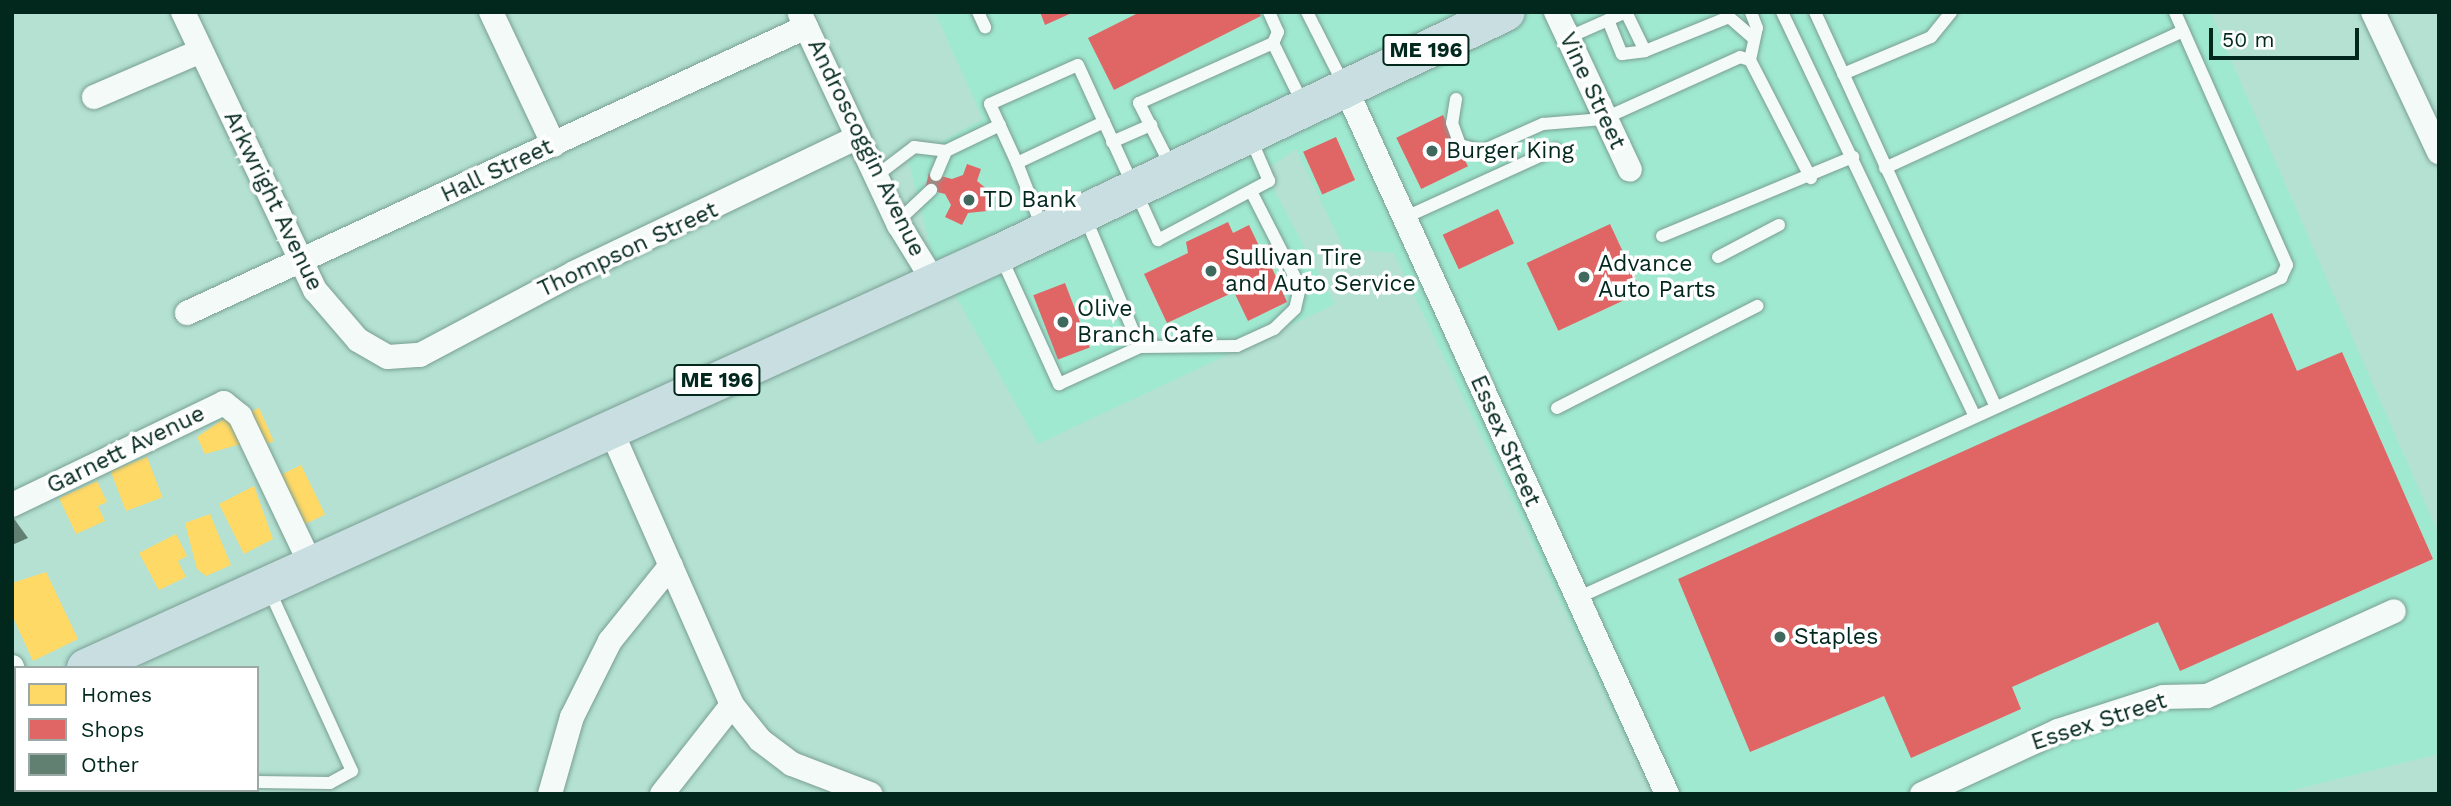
<!DOCTYPE html>
<style>
body{margin:0}
#map{position:relative;width:2451px;height:806px;overflow:hidden;background:#b4e1d2;font-family:"Work Sans",sans-serif}
div>[style]{position:absolute}
.built>*{inset:0;background:#a0e9d1}
.homes>*{inset:0;background:#ffd966;transform-origin:0 0}
.shops>*{inset:0;background:#e06666;transform-origin:0 0}
.building>*{inset:0;background:#618072}
.roads{filter:drop-shadow(0 0 2px #799e93) drop-shadow(0 0 2px #799e93)}
.service>*{height:12px;margin:-6px;padding:0 6px;transform-origin:6px;border-radius:6px;background:#f4faf8}
.minor>*{height:24px;margin:-12px;padding:0 12px;transform-origin:12px;border-radius:12px;background:#f4faf8}
.trunk>*{height:38px;margin:-19px;padding:0 19px;transform-origin:19px;border-radius:19px;background:#c8dee0}
.dots>*{width:19px;height:19px;translate:-50% -50%;box-sizing:border-box;border:4px solid #fff;border-radius:50%}
span{translate:-50% -50%;white-space:nowrap;text-align:center;line-height:1.15;-webkit-text-stroke:7px #fff;paint-order:stroke}
.shield-label span{padding:2px 5px;background:#fff;border:2px solid;border-radius:5px;-webkit-text-stroke-width:0}
.shield-label{font-size:21px;color:#02281e;font-weight:700}
.street-label{font-size:23px;color:#02281e}
.poi-label{font-size:23px;color:#02281e}
.left{translate:0 -50%;text-align:left}
.frame{position:absolute;inset:0;border:14px solid #02281e;pointer-events:none}
.legend{position:absolute;left:14px;top:666px;width:245px;height:126px;box-sizing:border-box;background:#fff;border:2px solid #9aa9a5;margin:0;padding:9px 12px;list-style:none;font-size:21px;color:#02281e}
.legend li{display:flex;align-items:center;gap:14px;height:35px}
.legend b{width:35px;border:2px solid #9aa9a5}
.scale{position:absolute;left:2209px;top:28px;width:150px;height:32px;box-sizing:border-box;border:4px solid #02281e;border-top:0;padding-left:9px;font-size:21px;line-height:24px;white-space:nowrap;color:#02281e;-webkit-text-stroke:5px #fff;paint-order:stroke}
</style>
<div id="map">
<div class="built">
<div style="clip-path:polygon(935px 12px,2210px 12px,2439px 535px,2439px 754px,2277px 794px,1653px 794px,1394px 253px,1344px 249px,1296px 149px,1264px 171px,1335px 304px,1038px 444px,932px 253px,908px 160px,983px 119px)"></div>
</div>
<div class="homes">
<div style="left:259px;top:408px;width:36px;height:15px;rotate:66deg"></div>
<div style="clip-path:polygon(231px 414px,245px 443px,205px 454px,197px 437px)"></div>
<div style="left:147px;top:457px;width:43px;height:39px;rotate:69deg"></div>
<div style="left:301px;top:465px;width:55px;height:26px;rotate:64deg"></div>
<div style="clip-path:polygon(97px 481px,107px 502px,98px 506px,105px 521px,76px 534px,59px 498px)"></div>
<div style="clip-path:polygon(254px 486px,273px 539px,244px 554px,219px 504px)"></div>
<div style="clip-path:polygon(210px 514px,231px 565px,206px 576px,197px 569px,185px 523px)"></div>
<div style="clip-path:polygon(176px 534px,187px 556px,178px 561px,186px 577px,159px 590px,139px 553px)"></div>
<div style="clip-path:polygon(46px 572px,78px 639px,33px 661px,12px 615px,12px 583px)"></div>
</div>
<div class="shops">
<div style="clip-path:polygon(1040px 12px,1074px 12px,1045px 25px)"></div>
<div style="clip-path:polygon(1140px 12px,1259px 12px,1261px 16px,1114px 90px,1088px 38px)"></div>
<div style="left:1443px;top:115px;width:57px;height:52px;rotate:64deg"></div>
<div style="left:1336px;top:137px;width:47px;height:36px;rotate:66deg"></div>
<div style="clip-path:polygon(967px 164px,981px 169px,977px 181px,993px 194px,987px 211px,968px 213px,962px 225px,945px 217px,951px 205px,945px 194px,925px 189px,929px 173px,952px 179px,963px 175px)"></div>
<div style="left:1498px;top:209px;width:38px;height:61px;rotate:65deg"></div>
<div style="clip-path:polygon(1228px 222px,1233px 233px,1249px 225px,1260px 248px,1272px 243px,1282px 263px,1272px 268px,1287px 302px,1248px 321px,1234px 292px,1167px 323px,1144px 274px,1188px 253px,1186px 242px)"></div>
<div style="left:1610px;top:224px;width:75px;height:92px;rotate:65deg"></div>
<div style="left:1065px;top:283px;width:69px;height:34px;rotate:69deg"></div>
<div style="clip-path:polygon(2272px 313px,2297px 371px,2342px 352px,2433px 559px,2180px 671px,2158px 622px,2012px 687px,2021px 709px,1911px 758px,1884px 696px,1750px 752px,1678px 579px)"></div>
</div>
<div class="building">
<div style="clip-path:polygon(12px 516px,28px 538px,12px 545px)"></div>
</div>
<div class="roads">
<div class="service">
<div style="left:978px;top:12px;width:17px;rotate:65deg"></div>
<div style="left:1269px;top:12px;width:22px;rotate:66deg"></div>
<div style="left:1278px;top:32px;width:12px;rotate:114deg"></div>
<div style="left:1307px;top:12px;width:80px;rotate:63.1deg"></div>
<div style="left:1782px;top:12px;width:448px;rotate:64.5deg"></div>
<div style="left:1815px;top:12px;width:432px;rotate:65.4deg"></div>
<div style="left:1608px;top:20px;width:37px;rotate:68deg"></div>
<div style="left:1622px;top:54px;width:23px;rotate:-7deg"></div>
<div style="left:1567px;top:38px;width:64px;rotate:-23.8deg"></div>
<div style="left:1626px;top:12px;width:43px;rotate:64deg"></div>
<div style="left:1645px;top:51px;width:91px;rotate:-22deg"></div>
<div style="left:1729px;top:17px;width:33px;rotate:41deg"></div>
<div style="left:1750px;top:60px;width:33px;rotate:-78deg"></div>
<div style="left:1757px;top:28px;width:17px;rotate:-111deg"></div>
<div style="left:1843px;top:74px;width:95px;rotate:-22.8deg"></div>
<div style="left:1931px;top:37px;width:32px;rotate:-51deg"></div>
<div style="left:1456px;top:99px;width:24px;rotate:99deg"></div>
<div style="left:1452px;top:123px;width:23px;rotate:70deg"></div>
<div style="left:1460px;top:145px;width:23px;rotate:15deg"></div>
<div style="left:1482px;top:151px;width:67px;rotate:-23.9deg"></div>
<div style="left:1543px;top:124px;width:60px;rotate:-4.8deg"></div>
<div style="left:1603px;top:119px;width:150px;rotate:-24.3deg"></div>
<div style="left:1740px;top:57px;width:10px;rotate:17deg"></div>
<div style="left:1750px;top:60px;width:133px;rotate:62.7deg"></div>
<div style="left:1104px;top:122px;width:130px;rotate:65.4deg"></div>
<div style="left:1158px;top:240px;width:126px;rotate:-28deg"></div>
<div style="left:1269px;top:181px;width:48px;rotate:-113.4deg"></div>
<div style="left:1112px;top:142px;width:43px;rotate:-23.6deg"></div>
<div style="left:1017px;top:163px;width:65px;rotate:-114.6deg"></div>
<div style="left:990px;top:104px;width:96px;rotate:-23.9deg"></div>
<div style="left:1078px;top:65px;width:63px;rotate:65.5deg"></div>
<div style="left:1104px;top:122px;width:96px;rotate:154.8deg"></div>
<div style="left:1017px;top:163px;width:69px;rotate:68.7deg"></div>
<div style="left:1172px;top:168px;width:73px;rotate:-116.9deg"></div>
<div style="left:1139px;top:103px;width:147px;rotate:-24.1deg"></div>
<div style="left:1273px;top:43px;width:68px;rotate:63.8deg"></div>
<div style="left:1885px;top:168px;width:328px;rotate:-24.7deg"></div>
<div style="left:936px;top:175px;width:26px;rotate:-67deg"></div>
<div style="left:946px;top:151px;width:60px;rotate:-25.7deg"></div>
<div style="left:876px;top:176px;width:48px;rotate:-37.3deg"></div>
<div style="left:914px;top:147px;width:32px;rotate:7deg"></div>
<div style="left:1406px;top:217px;width:164px;rotate:-24.5deg"></div>
<div style="left:897px;top:222px;width:47px;rotate:-43.3deg"></div>
<div style="left:1662px;top:236px;width:207px;rotate:-22.5deg"></div>
<div style="left:1001px;top:257px;width:140px;rotate:65.5deg"></div>
<div style="left:1059px;top:384px;width:89px;rotate:-24.6deg"></div>
<div style="left:1140px;top:347px;width:141px;rotate:-112.9deg"></div>
<div style="left:1718px;top:257px;width:69px;rotate:-27.7deg"></div>
<div style="left:1140px;top:347px;width:97px;rotate:-0.6deg"></div>
<div style="left:1237px;top:346px;width:41px;rotate:-24.7deg"></div>
<div style="left:1274px;top:329px;width:29px;rotate:-44deg"></div>
<div style="left:1295px;top:309px;width:23px;rotate:-77deg"></div>
<div style="left:1300px;top:287px;width:106px;rotate:-117.1deg"></div>
<div style="left:1557px;top:408px;width:225px;rotate:-27deg"></div>
<div style="left:1575px;top:599px;width:776px;rotate:-24.45deg"></div>
<div style="left:2281px;top:278px;width:14px;rotate:-65deg"></div>
<div style="left:2287px;top:265px;width:277px;rotate:-113.9deg"></div>
<div style="left:12px;top:781px;width:4px;rotate:27deg"></div>
<div style="left:257px;top:782px;width:73px;rotate:0.8deg"></div>
<div style="left:330px;top:783px;width:25px;rotate:-29deg"></div>
<div style="left:352px;top:771px;width:199px;rotate:-114.6deg"></div>
<div style="left:29px;top:790px;width:7px;rotate:34deg"></div>
<div style="left:70px;top:794px;width:33px;rotate:-7deg"></div>
</div>
<div class="minor">
<div style="left:183px;top:12px;width:308px;rotate:64.6deg"></div>
<div style="left:315px;top:290px;width:66px;rotate:49.3deg"></div>
<div style="left:358px;top:340px;width:34px;rotate:30deg"></div>
<div style="left:388px;top:357px;width:32px;rotate:-4deg"></div>
<div style="left:420px;top:355px;width:174px;rotate:-28deg"></div>
<div style="left:574px;top:273px;width:315px;rotate:-25.6deg"></div>
<div style="left:491px;top:12px;width:147px;rotate:64.7deg"></div>
<div style="left:1556px;top:12px;width:174px;rotate:64.9deg"></div>
<div style="left:2373px;top:12px;width:155px;rotate:64.8deg"></div>
<div style="left:800px;top:14px;width:233px;rotate:64.9deg"></div>
<div style="left:899px;top:225px;width:67px;rotate:58.4deg"></div>
<div style="left:1345px;top:87px;width:777px;rotate:65.51deg"></div>
<div style="left:94px;top:97px;width:116px;rotate:-23.3deg"></div>
<div style="left:187px;top:313px;width:682px;rotate:-24.8deg"></div>
<div style="left:610px;top:428px;width:303px;rotate:66.2deg"></div>
<div style="left:732px;top:705px;width:113px;rotate:128.2deg"></div>
<div style="left:12px;top:505px;width:235px;rotate:-25.7deg"></div>
<div style="left:224px;top:403px;width:21px;rotate:39deg"></div>
<div style="left:240px;top:416px;width:165px;rotate:64.5deg"></div>
<div style="left:12px;top:667px;width:12px;rotate:70deg"></div>
<div style="left:732px;top:705px;width:45px;rotate:51.3deg"></div>
<div style="left:760px;top:740px;width:40px;rotate:37deg"></div>
<div style="left:792px;top:764px;width:84px;rotate:21deg"></div>
<div style="left:550px;top:794px;width:80px;rotate:-74.1deg"></div>
<div style="left:572px;top:717px;width:85px;rotate:-63.4deg"></div>
<div style="left:610px;top:641px;width:97px;rotate:-51.2deg"></div>
<div style="left:1922px;top:794px;width:150px;rotate:-24.9deg"></div>
<div style="left:2058px;top:731px;width:110px;rotate:-17.9deg"></div>
<div style="left:2163px;top:697px;width:44px;rotate:-1.3deg"></div>
<div style="left:2207px;top:696px;width:205px;rotate:-24.4deg"></div>
</div>
<div class="trunk">
<div style="left:86px;top:668px;width:1004px;rotate:-24.42deg"></div>
<div style="left:1000px;top:253px;width:560px;rotate:-25.47deg"></div>
<div style="left:12px;top:701px;width:4px;rotate:-14deg"></div>
</div>
</div>
<div class="dots">
<div style="left:1432px;top:151px;background:#40695d"></div>
<div style="left:969px;top:200px;background:#40695d"></div>
<div style="left:1211px;top:271px;background:#40695d"></div>
<div style="left:1584px;top:277px;background:#40695d"></div>
<div style="left:1063px;top:322px;background:#40695d"></div>
<div style="left:1780px;top:637px;background:#40695d"></div>
</div>
<div class="shield-label">
<span style="left:1426px;top:50px">ME 196</span>
<span style="left:717px;top:380px">ME 196</span>
</div>
<div class="street-label">
<span style="left:1592px;top:91px;rotate:65deg">Vine Street</span>
<span style="left:866px;top:148px;rotate:64deg">Androscoggin Avenue</span>
<span style="left:497px;top:171px;rotate:-25deg">Hall Street</span>
<span style="left:273px;top:201px;rotate:64deg">Arkwright Avenue</span>
<span style="left:628px;top:250px;rotate:-25deg">Thompson Street</span>
<span style="left:1505px;top:441px;rotate:66deg">Essex Street</span>
<span style="left:126px;top:450px;rotate:-26deg">Garnett Avenue</span>
<span style="left:2099px;top:722px;rotate:-18deg">Essex Street</span>
</div>
<div class="poi-label">
<span class="left" style="left:1446px;top:151px">Burger King</span>
<span class="left" style="left:983px;top:200px">TD Bank</span>
<span class="left" style="left:1225px;top:271px">Sullivan Tire<br>and Auto Service</span>
<span class="left" style="left:1598px;top:277px">Advance<br>Auto Parts</span>
<span class="left" style="left:1077px;top:322px">Olive<br>Branch Cafe</span>
<span class="left" style="left:1794px;top:637px">Staples</span>
</div>
<div class="frame"></div>
<ul class="legend">
<li><b style="height:19px;background:#ffd966"></b>Homes</li>
<li><b style="height:19px;background:#e06666"></b>Shops</li>
<li><b style="height:19px;background:#618072"></b>Other</li>
</ul>
<div class="scale">50 m</div>
</div>
